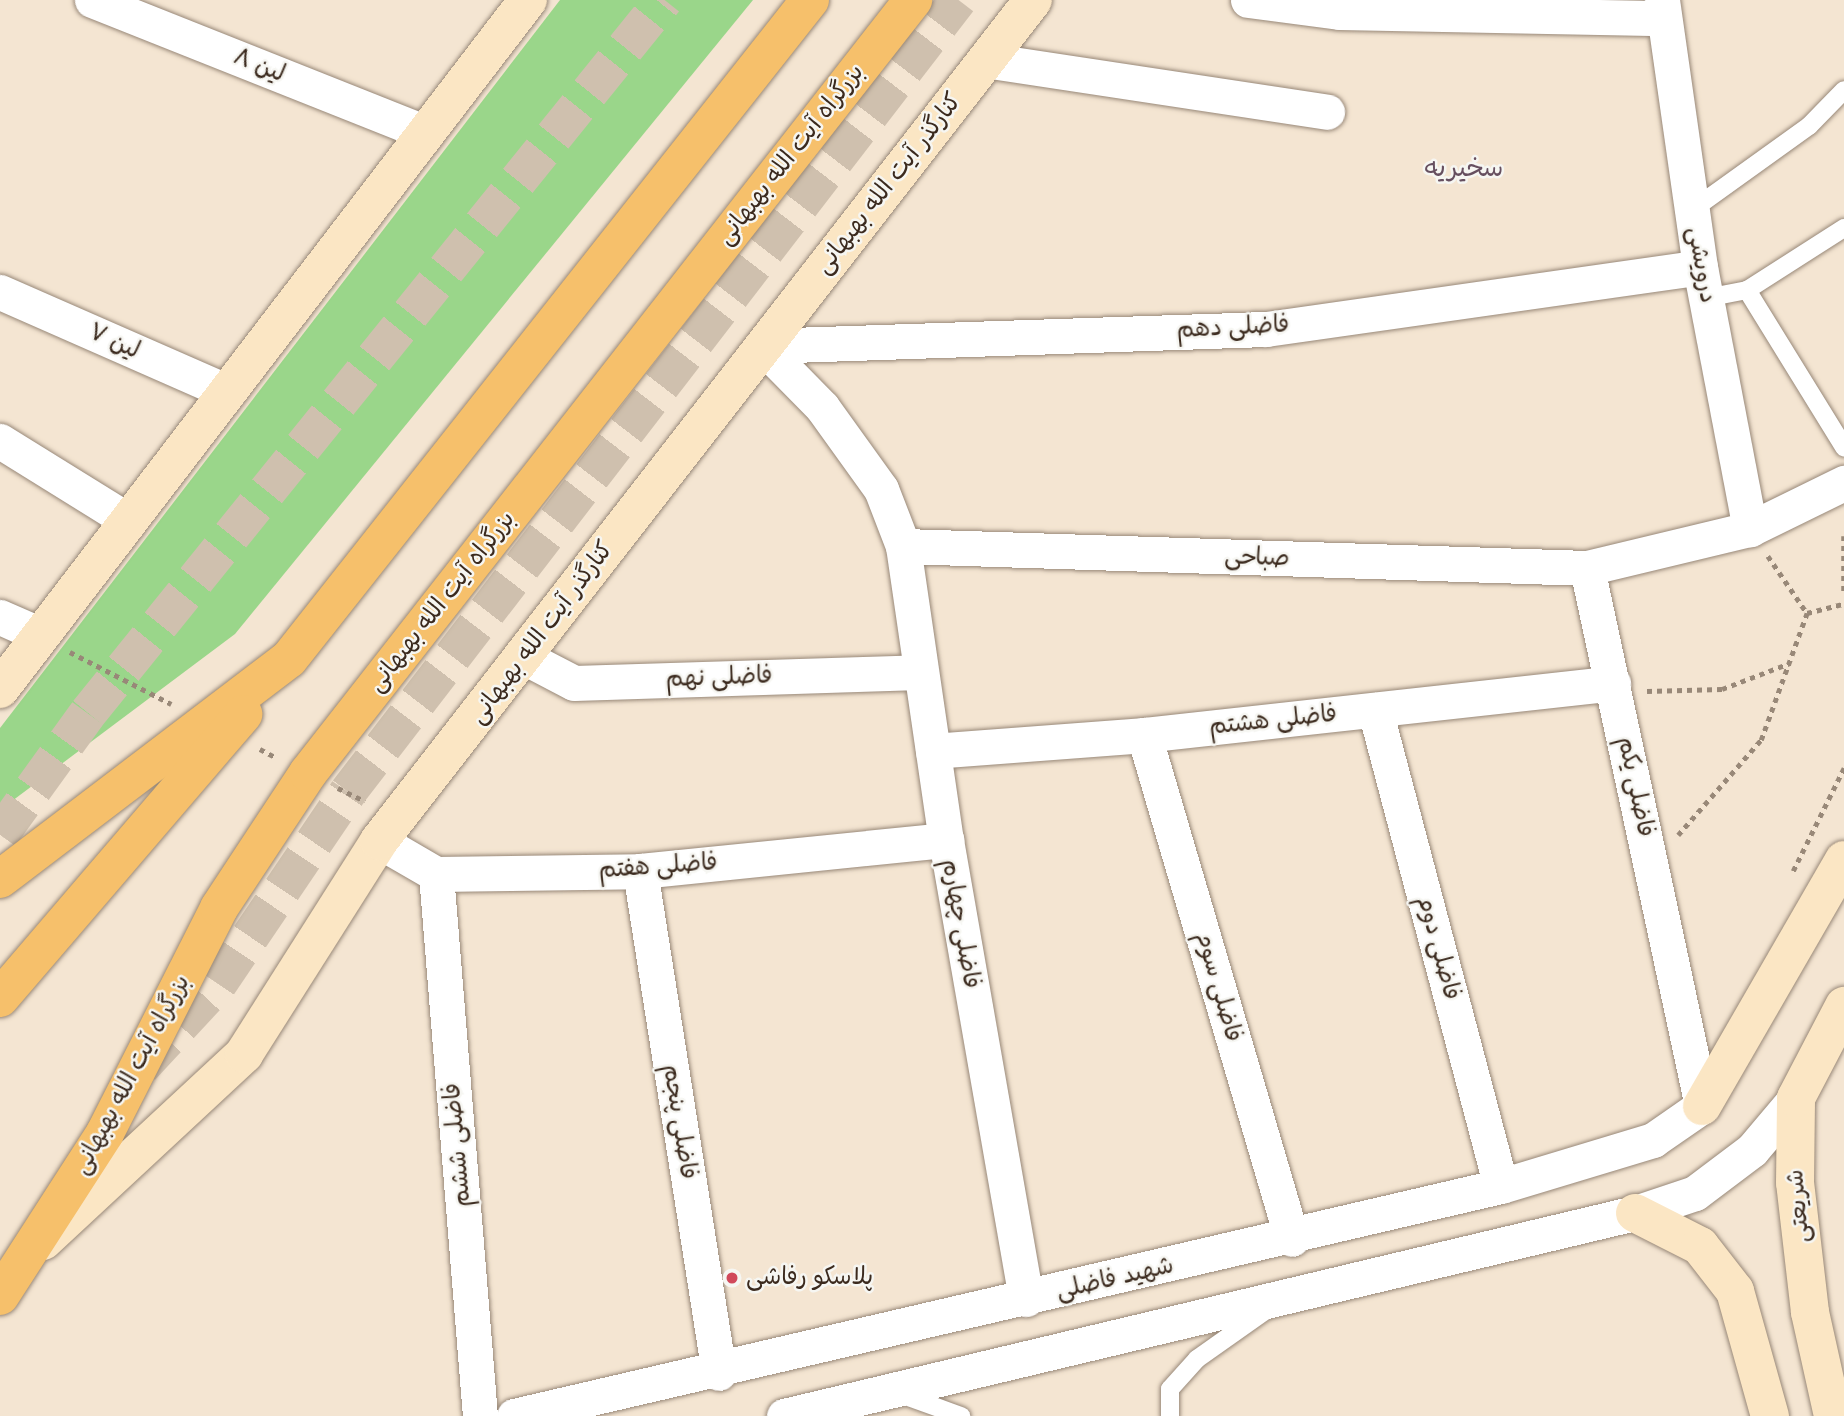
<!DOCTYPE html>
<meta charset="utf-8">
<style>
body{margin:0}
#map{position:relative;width:1844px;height:1416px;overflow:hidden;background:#f4e5d2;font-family:Mynerve,"Playpen Sans Arabic",sans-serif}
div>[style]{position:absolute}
.green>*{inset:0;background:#9ad68a}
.highway-tunnel>*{height:38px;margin-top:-19px;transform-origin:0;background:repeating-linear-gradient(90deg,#cfc0ae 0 38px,transparent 0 57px)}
.path>*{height:4.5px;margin-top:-2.25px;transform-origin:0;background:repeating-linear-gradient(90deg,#988878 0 5px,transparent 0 10px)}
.roads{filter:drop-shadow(0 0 2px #988878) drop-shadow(0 0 2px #988878)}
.lane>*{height:18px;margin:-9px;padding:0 9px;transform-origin:9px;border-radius:9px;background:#fff}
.street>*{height:35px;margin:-17.5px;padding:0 17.5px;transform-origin:17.5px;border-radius:17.5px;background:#fff}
.secondary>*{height:38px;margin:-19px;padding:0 19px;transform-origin:19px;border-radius:19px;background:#fbe6c4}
.highway>*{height:38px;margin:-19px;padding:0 19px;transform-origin:19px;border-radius:19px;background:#f6c06b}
.dots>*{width:19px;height:19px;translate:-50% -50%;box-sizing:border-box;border:4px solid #f6f6f2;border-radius:50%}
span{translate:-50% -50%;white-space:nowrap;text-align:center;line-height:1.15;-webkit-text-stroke:5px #f6f6f2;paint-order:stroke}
.street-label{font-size:24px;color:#3b2a1e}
.poi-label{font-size:24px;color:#3b2a1e}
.left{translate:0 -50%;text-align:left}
.neighbourhood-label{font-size:26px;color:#664f5f}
</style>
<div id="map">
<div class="green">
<div style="clip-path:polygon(560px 0,753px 0,235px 634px,0 810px,0 728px)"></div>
</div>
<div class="highway-tunnel">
<div style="left:0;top:835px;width:150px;rotate:-54.2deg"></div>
<div style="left:88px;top:713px;width:917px;rotate:-51.07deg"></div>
<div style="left:141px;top:1067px;width:113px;rotate:-47.1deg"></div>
<div style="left:218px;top:984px;width:232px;rotate:-55.9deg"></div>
<div style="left:348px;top:792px;width:1000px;rotate:-52.4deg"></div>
</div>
<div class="path">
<div style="left:1844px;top:536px;width:59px;rotate:90deg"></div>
<div style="left:1768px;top:556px;width:69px;rotate:55.6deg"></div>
<div style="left:70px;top:652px;width:114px;rotate:27.2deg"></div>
<div style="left:1647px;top:691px;width:75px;rotate:-1.5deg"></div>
<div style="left:1722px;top:689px;width:73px;rotate:-20.9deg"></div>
<div style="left:260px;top:749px;width:19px;rotate:28deg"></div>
<div style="left:338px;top:788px;width:30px;rotate:26deg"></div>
<div style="left:1678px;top:835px;width:126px;rotate:-48.9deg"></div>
<div style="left:1761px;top:740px;width:135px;rotate:-70.1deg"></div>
<div style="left:1807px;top:613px;width:38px;rotate:-14deg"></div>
<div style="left:1793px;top:871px;width:115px;rotate:-63.7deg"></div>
</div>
<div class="roads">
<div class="lane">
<div style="left:1692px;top:210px;width:144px;rotate:-35.7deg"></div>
<div style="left:1809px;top:126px;width:50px;rotate:-45.8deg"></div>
<div style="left:1844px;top:228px;width:115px;rotate:147.4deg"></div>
<div style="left:1747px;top:290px;width:185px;rotate:58.3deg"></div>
<div style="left:1706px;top:298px;width:42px;rotate:-11deg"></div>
<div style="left:903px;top:1395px;width:62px;rotate:19.9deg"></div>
<div style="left:1170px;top:1416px;width:27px;rotate:-90deg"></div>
<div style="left:1170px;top:1389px;width:40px;rotate:-48deg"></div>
<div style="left:1197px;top:1359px;width:83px;rotate:-35.2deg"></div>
</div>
<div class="street">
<div style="left:92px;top:0;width:360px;rotate:21.7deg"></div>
<div style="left:1248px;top:0;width:92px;rotate:7.5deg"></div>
<div style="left:1339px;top:12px;width:325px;rotate:1.1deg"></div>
<div style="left:1662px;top:0;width:270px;rotate:81.9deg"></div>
<div style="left:1700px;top:267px;width:267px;rotate:79.2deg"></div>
<div style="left:985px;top:60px;width:346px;rotate:8.6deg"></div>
<div style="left:0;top:292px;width:249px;rotate:23.7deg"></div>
<div style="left:762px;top:346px;width:86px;rotate:45.5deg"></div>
<div style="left:822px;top:407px;width:101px;rotate:54.3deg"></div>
<div style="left:881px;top:489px;width:61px;rotate:68.9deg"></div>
<div style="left:903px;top:546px;width:684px;rotate:1.84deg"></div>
<div style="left:1587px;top:568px;width:168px;rotate:-13.5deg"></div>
<div style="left:1750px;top:529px;width:105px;rotate:-26.1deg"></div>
<div style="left:762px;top:346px;width:504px;rotate:-1.93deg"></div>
<div style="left:1266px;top:329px;width:438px;rotate:-8.1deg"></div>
<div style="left:0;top:441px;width:152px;rotate:31.8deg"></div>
<div style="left:903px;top:546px;width:297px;rotate:81.7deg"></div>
<div style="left:946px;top:840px;width:466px;rotate:80.1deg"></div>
<div style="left:0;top:617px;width:45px;rotate:23.7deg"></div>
<div style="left:524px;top:657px;width:56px;rotate:27.5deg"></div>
<div style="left:574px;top:683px;width:346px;rotate:-1.8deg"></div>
<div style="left:1375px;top:710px;width:492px;rotate:75.2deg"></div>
<div style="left:1144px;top:735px;width:525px;rotate:73.64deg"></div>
<div style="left:933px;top:751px;width:212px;rotate:-4.3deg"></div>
<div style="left:1144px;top:735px;width:472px;rotate:-6.3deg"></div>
<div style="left:379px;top:841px;width:66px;rotate:30.1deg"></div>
<div style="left:436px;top:874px;width:204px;rotate:-0.8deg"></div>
<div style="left:640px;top:871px;width:308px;rotate:-5.8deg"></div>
<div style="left:640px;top:871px;width:508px;rotate:81.06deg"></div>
<div style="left:436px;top:874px;width:544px;rotate:85.36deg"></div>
<div style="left:514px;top:1416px;width:1013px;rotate:-13.12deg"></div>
<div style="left:1501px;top:1186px;width:159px;rotate:-16.8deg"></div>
<div style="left:1653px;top:1140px;width:60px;rotate:-34.8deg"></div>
<div style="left:1702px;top:1106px;width:550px;rotate:-102.07deg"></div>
<div style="left:784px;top:1416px;width:875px;rotate:-13.42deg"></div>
<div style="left:1635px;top:1213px;width:63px;rotate:-18.4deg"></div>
<div style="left:1695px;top:1193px;width:71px;rotate:-37deg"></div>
<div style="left:1752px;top:1150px;width:68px;rotate:-49.8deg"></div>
</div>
<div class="secondary">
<div style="left:0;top:689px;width:868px;rotate:-52.54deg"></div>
<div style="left:1702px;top:1106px;width:284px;rotate:-60deg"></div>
<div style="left:1635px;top:1213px;width:73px;rotate:26.9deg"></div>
<div style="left:1700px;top:1246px;width:57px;rotate:52.1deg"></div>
<div style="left:1735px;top:1291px;width:130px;rotate:74.4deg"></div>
<div style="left:43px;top:1241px;width:275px;rotate:-42.9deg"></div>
<div style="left:244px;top:1054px;width:252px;rotate:-57.6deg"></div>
<div style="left:379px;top:841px;width:1065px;rotate:-52.13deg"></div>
<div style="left:1833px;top:1416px;width:107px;rotate:-102.5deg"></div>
<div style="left:1810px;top:1312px;width:130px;rotate:-96.6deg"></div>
<div style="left:1795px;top:1183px;width:85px;rotate:-89.3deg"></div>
<div style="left:1796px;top:1098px;width:104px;rotate:-62.4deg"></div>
</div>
<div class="highway">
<div style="left:0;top:879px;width:363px;rotate:-37.3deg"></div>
<div style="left:289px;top:659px;width:840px;rotate:-51.67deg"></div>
<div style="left:0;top:998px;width:374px;rotate:-49.4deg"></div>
<div style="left:0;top:1296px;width:194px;rotate:-57.2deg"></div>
<div style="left:105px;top:1133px;width:252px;rotate:-63.1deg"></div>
<div style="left:219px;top:908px;width:162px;rotate:-56.6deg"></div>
<div style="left:308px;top:773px;width:982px;rotate:-51.95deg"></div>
</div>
</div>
<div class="dots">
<div style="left:732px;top:1278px;background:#d1495b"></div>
</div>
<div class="street-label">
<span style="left:259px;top:66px;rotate:22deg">لین ۸</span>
<span style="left:791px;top:155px;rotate:-52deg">بزرگراه آیت الله بهبهانی</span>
<span style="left:889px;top:184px;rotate:-52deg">کنارگذر آیت الله بهبهانی</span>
<span style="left:1701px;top:265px;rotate:80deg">درویشی</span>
<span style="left:1233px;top:328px;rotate:-3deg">فاضلی دهم</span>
<span style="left:114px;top:342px;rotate:24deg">لین ۷</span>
<span style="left:1257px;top:558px;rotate:2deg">صباحی</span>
<span style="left:442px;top:602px;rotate:-52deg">بزرگراه آیت الله بهبهانی</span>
<span style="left:542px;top:633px;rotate:-53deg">کنارگذر آیت الله بهبهانی</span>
<span style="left:719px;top:678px;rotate:-2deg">فاضلی نهم</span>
<span style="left:1273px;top:721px;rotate:-6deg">فاضلی هشتم</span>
<span style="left:1635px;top:787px;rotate:78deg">فاضلی یکم</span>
<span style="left:658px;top:867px;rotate:-4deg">فاضلی هفتم</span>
<span style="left:960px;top:924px;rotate:80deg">فاضلی چهارم</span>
<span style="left:1438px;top:948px;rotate:75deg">فاضلی دوم</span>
<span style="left:1218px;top:987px;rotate:74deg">فاضلی سوم</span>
<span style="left:132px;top:1075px;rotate:-62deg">بزرگراه آیت الله بهبهانی</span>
<span style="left:679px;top:1122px;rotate:81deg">فاضلی پنجم</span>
<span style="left:458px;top:1145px;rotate:-95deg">فاضلی ششم</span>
<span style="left:1799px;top:1206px;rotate:-95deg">شریعتی</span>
<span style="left:1115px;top:1279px;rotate:-13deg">شهید فاضلی</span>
</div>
<div class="poi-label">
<span class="left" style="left:746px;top:1278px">پلاسکو رفاشی</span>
</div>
<div class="neighbourhood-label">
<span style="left:1464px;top:170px">سخیریه</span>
</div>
</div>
